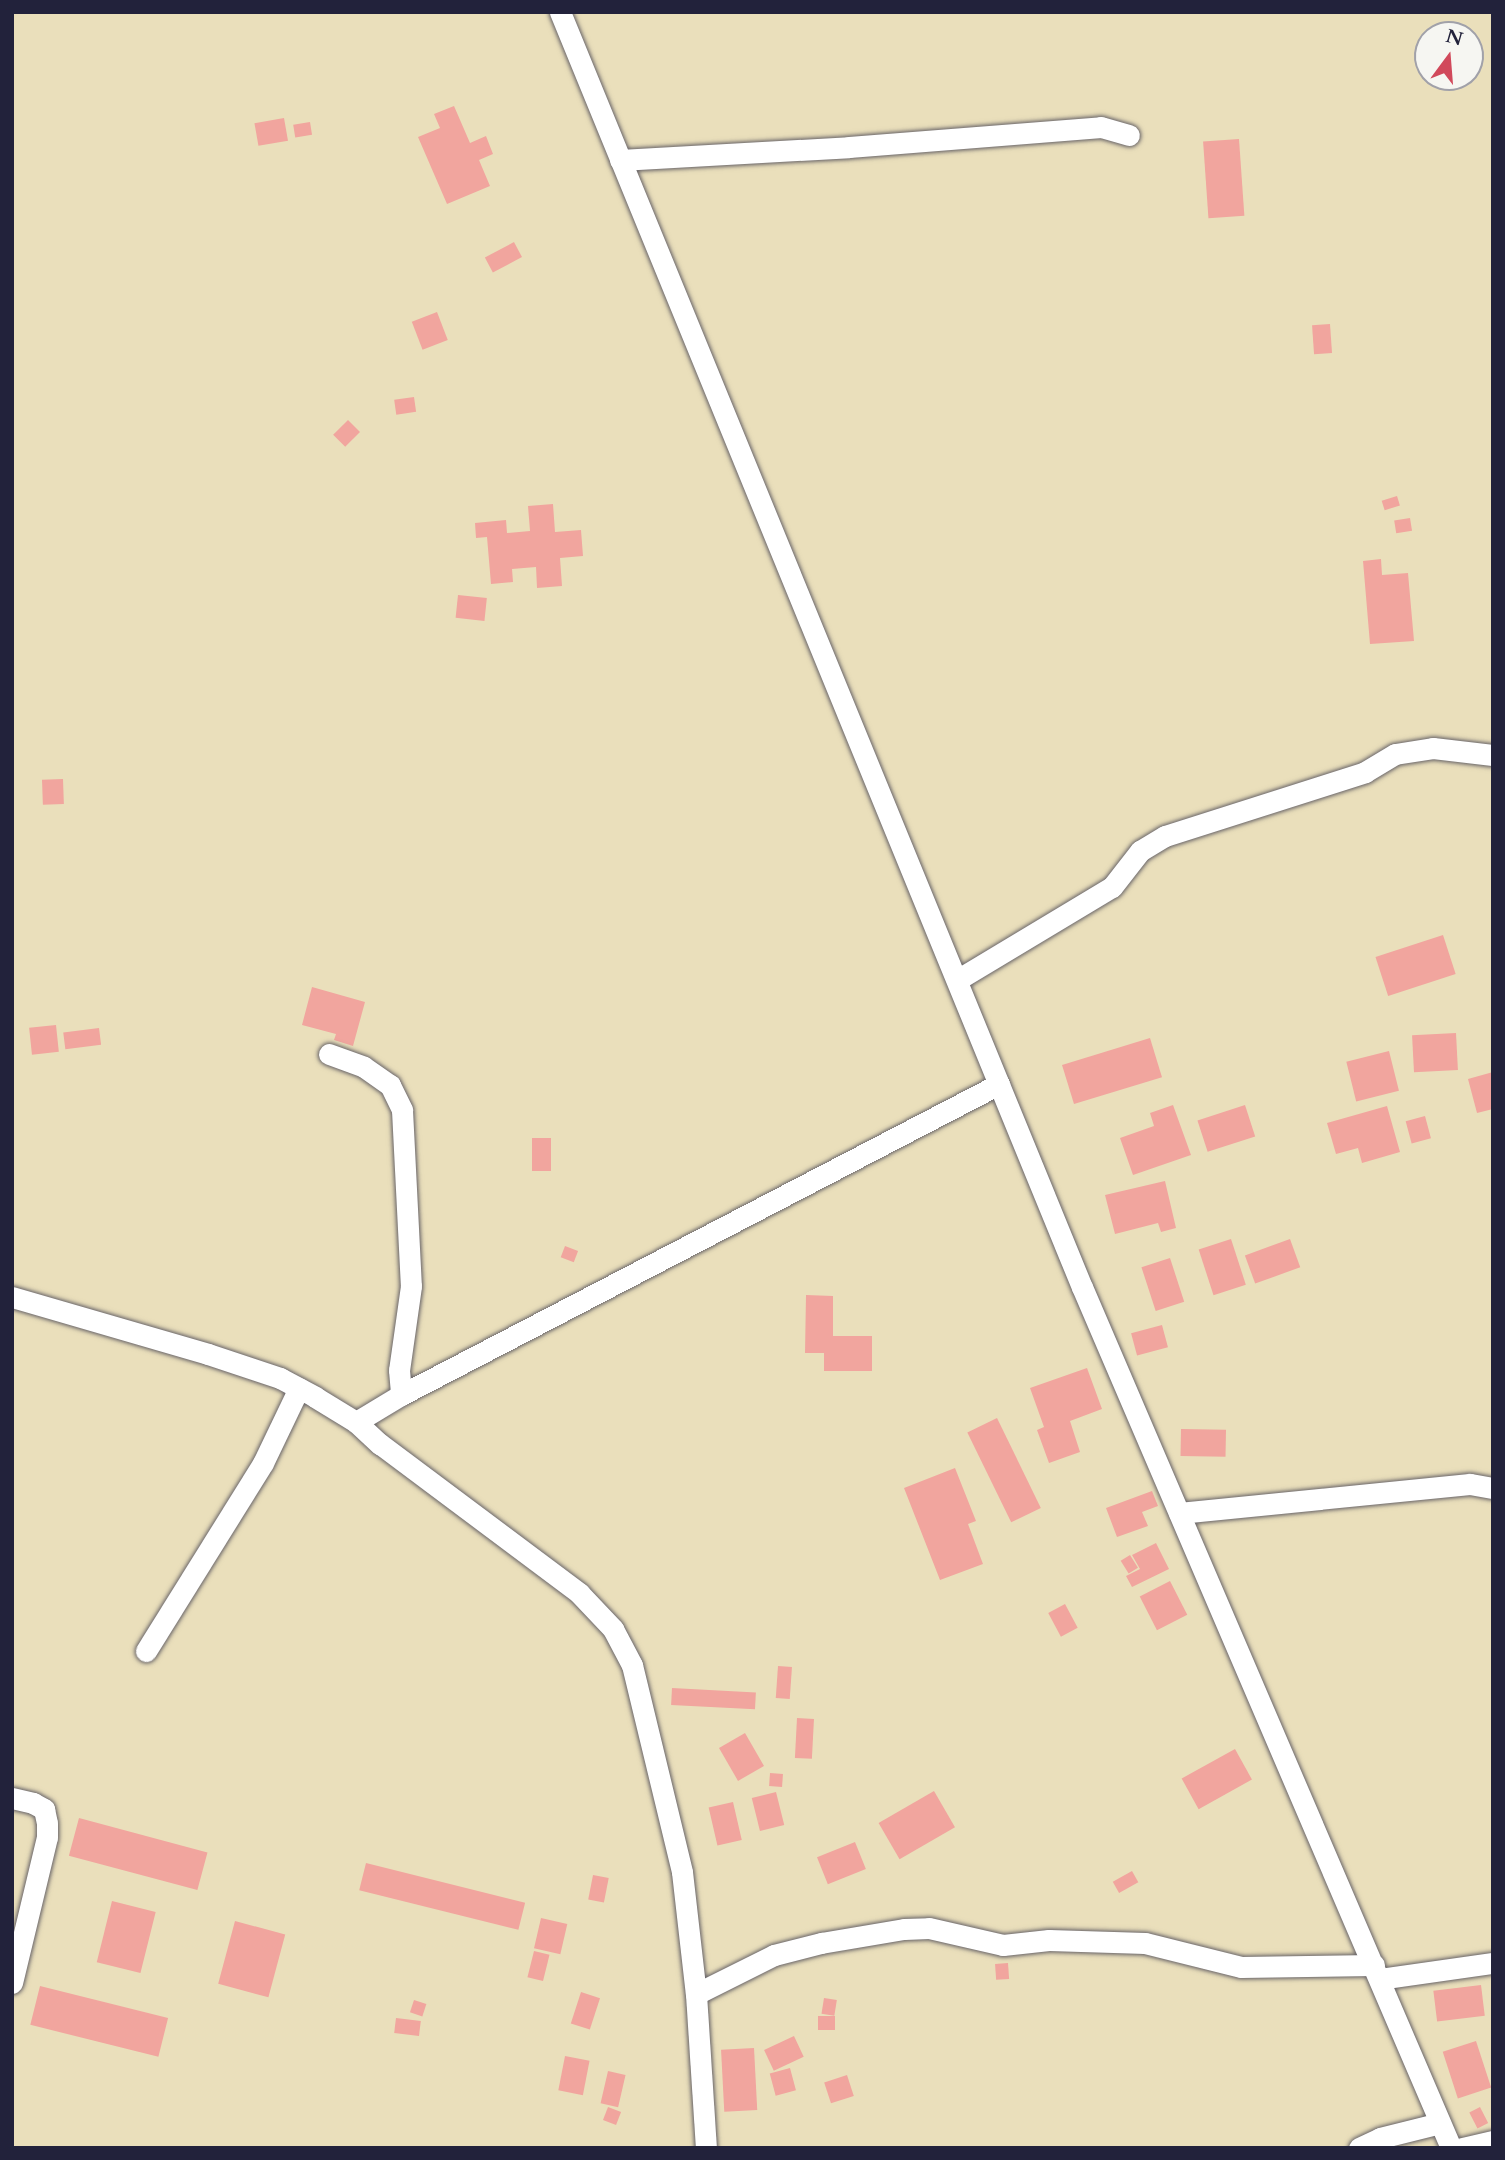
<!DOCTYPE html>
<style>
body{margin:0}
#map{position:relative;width:1505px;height:2160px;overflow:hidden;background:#eadfbb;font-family:Cardo,serif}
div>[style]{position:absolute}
.building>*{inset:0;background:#f1a59e;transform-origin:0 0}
.roads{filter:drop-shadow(0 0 2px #686468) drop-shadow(0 0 2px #686468)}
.minor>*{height:21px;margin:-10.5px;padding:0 10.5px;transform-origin:10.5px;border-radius:10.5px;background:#fff}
span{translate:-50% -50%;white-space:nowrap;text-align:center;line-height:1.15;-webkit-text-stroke:6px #f6f6f2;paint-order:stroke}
.frame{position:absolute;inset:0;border:14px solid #22223b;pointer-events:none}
.north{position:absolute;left:1414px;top:21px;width:70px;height:70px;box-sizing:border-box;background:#f6f6f2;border:2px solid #a1a1a9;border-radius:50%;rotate:16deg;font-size:19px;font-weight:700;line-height:28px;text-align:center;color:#22223b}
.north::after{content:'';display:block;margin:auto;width:24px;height:32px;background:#d1495b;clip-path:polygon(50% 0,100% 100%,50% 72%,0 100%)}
</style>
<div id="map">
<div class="building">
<div style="clip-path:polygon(454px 106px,470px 143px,486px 136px,493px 154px,479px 160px,490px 186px,447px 204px,418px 137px,440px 128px,434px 114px)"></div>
<div style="left:284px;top:118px;width:23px;height:30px;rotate:80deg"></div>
<div style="left:310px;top:122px;width:13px;height:17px;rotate:81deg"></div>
<div style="left:1239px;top:139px;width:77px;height:36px;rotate:86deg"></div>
<div style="left:514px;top:242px;width:17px;height:33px;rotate:62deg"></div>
<div style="left:437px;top:312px;width:30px;height:27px;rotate:69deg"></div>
<div style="left:1330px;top:324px;width:29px;height:18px;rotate:86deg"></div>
<div style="left:414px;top:397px;width:15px;height:20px;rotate:82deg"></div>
<div style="left:348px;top:420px;width:17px;height:21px;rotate:45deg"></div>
<div style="left:1397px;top:496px;width:10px;height:16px;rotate:73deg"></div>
<div style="clip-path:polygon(553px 504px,555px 532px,581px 530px,583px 556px,560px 558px,562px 586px,537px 588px,536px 567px,512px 569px,513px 582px,491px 584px,487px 537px,476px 538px,475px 523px,506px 520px,507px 533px,530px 531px,528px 506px)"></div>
<div style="left:1410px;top:518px;width:13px;height:16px;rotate:81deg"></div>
<div style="clip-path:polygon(1381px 559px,1382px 575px,1408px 573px,1414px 641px,1370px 644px,1363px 561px)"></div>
<div style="left:458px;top:595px;width:29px;height:23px;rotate:6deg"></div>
<div style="left:63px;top:779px;width:25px;height:21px;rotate:88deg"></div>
<div style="left:1443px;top:935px;width:41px;height:71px;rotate:72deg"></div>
<div style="clip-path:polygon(312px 987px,365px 1002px,353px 1046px,334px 1040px,336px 1034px,302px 1025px)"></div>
<div style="left:56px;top:1025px;width:27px;height:27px;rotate:84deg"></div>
<div style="left:99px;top:1028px;width:17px;height:36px;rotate:83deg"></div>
<div style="left:1456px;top:1033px;width:37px;height:44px;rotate:87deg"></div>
<div style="left:1150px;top:1038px;width:41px;height:92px;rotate:73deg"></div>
<div style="left:1389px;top:1051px;width:41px;height:44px;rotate:76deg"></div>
<div style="clip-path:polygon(1493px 1072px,1493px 1109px,1477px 1113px,1468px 1079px)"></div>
<div style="clip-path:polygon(1173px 1105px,1191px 1155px,1133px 1175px,1120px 1138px,1154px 1126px,1150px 1113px)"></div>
<div style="left:1245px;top:1105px;width:33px;height:50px;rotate:72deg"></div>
<div style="clip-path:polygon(1387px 1106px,1400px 1152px,1362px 1163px,1358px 1148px,1336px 1154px,1327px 1123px)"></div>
<div style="left:1425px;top:1116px;width:23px;height:20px;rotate:75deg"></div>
<div style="left:532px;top:1138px;width:19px;height:33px"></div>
<div style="clip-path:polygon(1165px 1181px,1176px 1228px,1161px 1232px,1158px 1223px,1115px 1234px,1105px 1195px)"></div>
<div style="left:1231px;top:1239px;width:48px;height:34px;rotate:72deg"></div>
<div style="left:1290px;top:1239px;width:30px;height:48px;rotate:70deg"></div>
<div style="left:565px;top:1246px;width:14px;height:12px;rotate:21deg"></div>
<div style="left:1170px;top:1258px;width:46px;height:30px;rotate:72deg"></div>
<div style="clip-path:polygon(806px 1295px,833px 1296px,833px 1336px,872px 1336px,872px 1371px,824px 1371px,824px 1353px,805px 1353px)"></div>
<div style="left:1162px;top:1325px;width:23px;height:32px;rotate:75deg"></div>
<div style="clip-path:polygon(1087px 1368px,1102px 1409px,1070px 1421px,1080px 1452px,1049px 1463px,1037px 1430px,1044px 1427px,1030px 1388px)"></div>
<div style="left:997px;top:1418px;width:100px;height:33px;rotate:64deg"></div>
<div style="left:1181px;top:1429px;width:45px;height:27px;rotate:1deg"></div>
<div style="clip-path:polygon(955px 1468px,976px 1521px,968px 1524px,983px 1564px,940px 1580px,904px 1488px)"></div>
<div style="clip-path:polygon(1152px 1491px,1158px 1506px,1142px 1512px,1148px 1526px,1117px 1537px,1106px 1508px)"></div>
<div style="clip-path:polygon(1156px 1543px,1169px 1569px,1132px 1587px,1126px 1576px,1140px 1569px,1132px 1555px)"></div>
<div style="left:1130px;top:1555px;width:15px;height:11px;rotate:58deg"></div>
<div style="left:1170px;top:1581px;width:38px;height:34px;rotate:63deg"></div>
<div style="left:1065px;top:1604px;width:27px;height:19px;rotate:62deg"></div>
<div style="left:778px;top:1666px;width:14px;height:32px;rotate:4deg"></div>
<div style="left:672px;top:1688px;width:84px;height:17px;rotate:3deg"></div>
<div style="left:797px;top:1718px;width:17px;height:40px;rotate:3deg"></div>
<div style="left:745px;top:1733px;width:38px;height:30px;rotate:60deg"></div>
<div style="left:1235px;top:1749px;width:35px;height:61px;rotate:61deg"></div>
<div style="left:770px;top:1773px;width:13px;height:13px;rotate:4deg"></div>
<div style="left:934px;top:1791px;width:42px;height:64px;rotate:60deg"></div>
<div style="left:776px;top:1792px;width:34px;height:25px;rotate:76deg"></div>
<div style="left:733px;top:1802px;width:39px;height:25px;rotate:77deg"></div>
<div style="left:79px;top:1818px;width:133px;height:39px;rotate:15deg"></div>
<div style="left:855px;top:1842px;width:29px;height:41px;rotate:68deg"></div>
<div style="left:366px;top:1863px;width:164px;height:28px;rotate:14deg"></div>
<div style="left:1132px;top:1871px;width:13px;height:22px;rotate:61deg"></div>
<div style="left:593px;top:1875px;width:16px;height:25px;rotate:11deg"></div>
<div style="left:112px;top:1901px;width:45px;height:63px;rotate:14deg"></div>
<div style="left:541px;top:1918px;width:27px;height:31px;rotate:13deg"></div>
<div style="left:235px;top:1921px;width:52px;height:65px;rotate:15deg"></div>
<div style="left:534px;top:1951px;width:16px;height:27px;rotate:14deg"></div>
<div style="left:1008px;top:1963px;width:16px;height:13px;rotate:86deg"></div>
<div style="left:1481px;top:1985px;width:31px;height:48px;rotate:83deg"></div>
<div style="left:40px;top:1986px;width:132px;height:40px;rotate:14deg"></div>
<div style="left:581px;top:1992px;width:20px;height:33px;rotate:18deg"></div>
<div style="left:824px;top:1998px;width:13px;height:16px;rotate:9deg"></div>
<div style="left:414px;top:2000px;width:13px;height:13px;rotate:18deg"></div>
<div style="left:835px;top:2016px;width:14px;height:17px;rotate:90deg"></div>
<div style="left:396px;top:2018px;width:25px;height:15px;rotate:7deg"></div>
<div style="left:794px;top:2036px;width:23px;height:33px;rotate:65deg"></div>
<div style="left:1476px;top:2041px;width:49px;height:35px;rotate:72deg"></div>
<div style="left:754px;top:2048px;width:62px;height:33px;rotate:87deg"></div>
<div style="left:565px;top:2056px;width:25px;height:35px;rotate:11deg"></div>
<div style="left:790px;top:2068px;width:23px;height:21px;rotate:75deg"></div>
<div style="left:608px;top:2071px;width:18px;height:33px;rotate:13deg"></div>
<div style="left:847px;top:2075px;width:22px;height:24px;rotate:72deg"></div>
<div style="left:608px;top:2107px;width:14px;height:14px;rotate:21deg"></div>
<div style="left:1480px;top:2107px;width:18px;height:12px;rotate:63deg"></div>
</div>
<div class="roads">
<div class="minor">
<div style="left:560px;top:12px;width:1378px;rotate:67.74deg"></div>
<div style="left:1082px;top:1287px;width:937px;rotate:66.8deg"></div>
<div style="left:620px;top:160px;width:229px;rotate:-3.2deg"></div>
<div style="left:849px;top:147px;width:253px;rotate:-4.5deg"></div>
<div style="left:1101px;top:127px;width:29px;rotate:16deg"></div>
<div style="left:957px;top:980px;width:181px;rotate:-31deg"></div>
<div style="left:1112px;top:887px;width:46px;rotate:-52.1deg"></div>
<div style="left:1140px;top:851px;width:29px;rotate:-31deg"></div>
<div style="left:1165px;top:836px;width:210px;rotate:-17.7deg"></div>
<div style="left:1365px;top:772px;width:35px;rotate:-31deg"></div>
<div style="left:1395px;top:754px;width:38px;rotate:-9deg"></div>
<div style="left:1433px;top:748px;width:60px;rotate:6.7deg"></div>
<div style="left:329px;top:1054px;width:37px;rotate:20deg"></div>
<div style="left:364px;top:1067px;width:32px;rotate:35deg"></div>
<div style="left:390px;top:1085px;width:28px;rotate:64deg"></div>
<div style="left:402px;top:1110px;width:176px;rotate:87.1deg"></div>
<div style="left:411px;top:1286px;width:85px;rotate:98.1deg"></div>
<div style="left:399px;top:1370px;width:25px;rotate:85deg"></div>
<div style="left:12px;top:1297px;width:204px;rotate:16.2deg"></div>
<div style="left:208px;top:1354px;width:76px;rotate:18.4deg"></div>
<div style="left:280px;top:1378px;width:40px;rotate:28deg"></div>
<div style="left:315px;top:1397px;width:48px;rotate:31.4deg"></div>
<div style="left:356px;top:1422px;width:33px;rotate:43deg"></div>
<div style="left:380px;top:1444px;width:249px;rotate:36.8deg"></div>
<div style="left:579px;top:1593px;width:50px;rotate:46.6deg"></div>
<div style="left:613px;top:1629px;width:41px;rotate:62.2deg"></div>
<div style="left:632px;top:1665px;width:213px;rotate:76.4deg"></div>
<div style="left:682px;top:1872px;width:123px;rotate:83.5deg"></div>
<div style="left:696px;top:1994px;width:154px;rotate:86.3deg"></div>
<div style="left:356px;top:1422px;width:52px;rotate:-31deg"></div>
<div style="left:401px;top:1395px;width:674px;rotate:-27.48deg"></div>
<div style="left:1179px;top:1513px;width:292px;rotate:-5.7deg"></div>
<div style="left:1470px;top:1484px;width:23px;rotate:10deg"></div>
<div style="left:146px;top:1651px;width:221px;rotate:-58.1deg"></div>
<div style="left:263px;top:1463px;width:83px;rotate:-64.4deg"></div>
<div style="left:12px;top:1798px;width:22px;rotate:13deg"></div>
<div style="left:33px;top:1803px;width:13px;rotate:29deg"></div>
<div style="left:44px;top:1809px;width:14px;rotate:78deg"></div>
<div style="left:47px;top:1823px;width:14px;rotate:90deg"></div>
<div style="left:47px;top:1837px;width:150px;rotate:103.5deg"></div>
<div style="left:1380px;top:1979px;width:114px;rotate:-8.1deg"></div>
<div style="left:696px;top:1994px;width:87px;rotate:-26.6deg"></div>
<div style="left:774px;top:1955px;width:49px;rotate:-14.3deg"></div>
<div style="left:821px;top:1943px;width:84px;rotate:-9.6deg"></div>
<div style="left:904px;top:1929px;width:25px;rotate:-2deg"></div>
<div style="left:929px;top:1928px;width:76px;rotate:12.9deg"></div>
<div style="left:1003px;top:1945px;width:46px;rotate:-6.2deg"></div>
<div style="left:1049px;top:1940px;width:96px;rotate:1.8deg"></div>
<div style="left:1145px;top:1943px;width:99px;rotate:14deg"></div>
<div style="left:1241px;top:1967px;width:133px;rotate:-0.9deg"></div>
<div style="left:1359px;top:2148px;width:23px;rotate:-25deg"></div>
<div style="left:1380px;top:2138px;width:62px;rotate:-14deg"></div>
<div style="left:1462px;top:2148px;width:32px;rotate:-13deg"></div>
</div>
</div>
<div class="frame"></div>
<div class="north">N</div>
</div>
